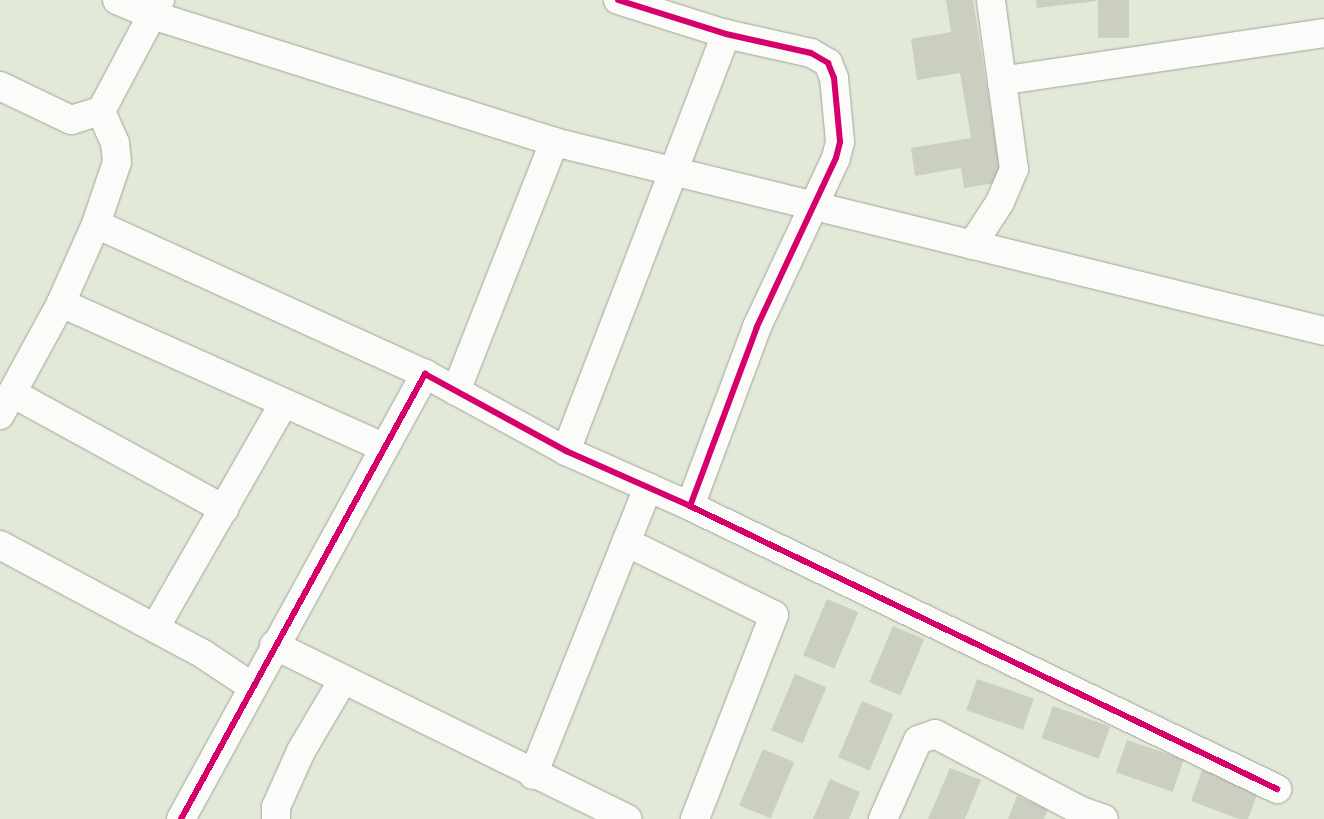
<!DOCTYPE html>
<style>
body{margin:0}
#map{position:relative;width:1324px;height:819px;overflow:hidden;background:#e3e9d8;font-family:Raleway,sans-serif}
div>[style]{position:absolute}
.building>*{inset:0;background:#cacfc1;transform-origin:0 0}
.roads{filter:drop-shadow(0 0 1px #a0a497) drop-shadow(0 0 1px #a0a497)}
.minor>*{height:28px;margin:-14px;padding:0 14px;transform-origin:14px;border-radius:14px;background:#fbfcf9}
.cycleway>*{height:6px;margin:-3px;padding:0 3px;transform-origin:3px;border-radius:3px;background:#d6006c}
span{translate:-50% -50%;white-space:nowrap;text-align:center;line-height:1.15;-webkit-text-stroke:5px #fff;paint-order:stroke}
</style>
<div id="map">
<div class="building">
<div style="clip-path:polygon(946px 0,973px 0,1002px 182px,964px 188px,961px 168px,915px 176px,911px 148px,971px 138px,960px 73px,917px 80px,911px 39px,951px 32px)"></div>
<div style="clip-path:polygon(1036px 0,1097px 0,1097px 1px,1037px 8px)"></div>
<div style="left:1098px;top:0;width:31px;height:38px"></div>
<div style="left:827px;top:599px;width:34px;height:61px;rotate:23deg"></div>
<div style="left:893px;top:626px;width:34px;height:61px;rotate:23deg"></div>
<div style="left:795px;top:674px;width:34px;height:61px;rotate:23deg"></div>
<div style="left:977px;top:679px;width:60px;height:33px;rotate:19deg"></div>
<div style="left:862px;top:701px;width:34px;height:61px;rotate:23deg"></div>
<div style="left:1053px;top:706px;width:61px;height:34px;rotate:20deg"></div>
<div style="left:1127px;top:740px;width:60px;height:34px;rotate:19deg"></div>
<div style="left:763px;top:749px;width:34px;height:61px;rotate:23deg"></div>
<div style="clip-path:polygon(950px 768px,981px 780px,965px 819px,928px 819px)"></div>
<div style="clip-path:polygon(1202px 770px,1259px 790px,1248px 819px,1239px 819px,1191px 801px)"></div>
<div style="clip-path:polygon(830px 779px,860px 792px,849px 819px,813px 819px)"></div>
<div style="clip-path:polygon(1017px 796px,1048px 809px,1044px 819px,1008px 819px)"></div>
</div>
<div class="roads">
<div class="minor">
<div style="left:117px;top:0;width:38px;rotate:23deg"></div>
<div style="left:152px;top:15px;width:422px;rotate:17.5deg"></div>
<div style="left:554px;top:142px;width:793px;rotate:13.79deg"></div>
<div style="left:618px;top:0;width:113px;rotate:17.5deg"></div>
<div style="left:726px;top:34px;width:87px;rotate:12.6deg"></div>
<div style="left:811px;top:53px;width:20px;rotate:30deg"></div>
<div style="left:828px;top:63px;width:16px;rotate:68deg"></div>
<div style="left:834px;top:78px;width:64px;rotate:84.6deg"></div>
<div style="left:840px;top:142px;width:16px;rotate:104deg"></div>
<div style="left:836px;top:158px;width:187px;rotate:115.1deg"></div>
<div style="left:757px;top:327px;width:191px;rotate:110.5deg"></div>
<div style="left:1002px;top:83px;width:12px;rotate:-20deg"></div>
<div style="left:1013px;top:79px;width:314px;rotate:-8.4deg"></div>
<div style="left:0;top:86px;width:79px;rotate:25.6deg"></div>
<div style="left:71px;top:120px;width:31px;rotate:-17deg"></div>
<div style="left:101px;top:111px;width:126px;rotate:-62deg"></div>
<div style="left:96px;top:224px;width:65px;rotate:-71.3deg"></div>
<div style="left:117px;top:162px;width:19px;rotate:-96deg"></div>
<div style="left:115px;top:143px;width:35px;rotate:-114deg"></div>
<div style="left:972px;top:245px;width:51px;rotate:-56.9deg"></div>
<div style="left:1000px;top:202px;width:36px;rotate:-67deg"></div>
<div style="left:1014px;top:169px;width:171px;rotate:-97.8deg"></div>
<div style="left:61px;top:303px;width:353px;rotate:24.1deg"></div>
<div style="left:456px;top:391px;width:268px;rotate:-68.5deg"></div>
<div style="left:12px;top:393px;width:242px;rotate:28.7deg"></div>
<div style="left:0;top:415px;width:128px;rotate:-61.4deg"></div>
<div style="left:61px;top:303px;width:86px;rotate:-66.1deg"></div>
<div style="left:96px;top:224px;width:362px;rotate:24.5deg"></div>
<div style="left:566px;top:451px;width:447px;rotate:-69deg"></div>
<div style="left:626px;top:542px;width:165px;rotate:26.3deg"></div>
<div style="left:774px;top:615px;width:219px;rotate:111.2deg"></div>
<div style="left:0;top:545px;width:230px;rotate:28.2deg"></div>
<div style="left:203px;top:654px;width:58px;rotate:33.7deg"></div>
<div style="left:155px;top:628px;width:259px;rotate:-60.2deg"></div>
<div style="left:274px;top:645px;width:394px;rotate:26.2deg"></div>
<div style="left:533px;top:775px;width:310px;rotate:-68.2deg"></div>
<div style="left:181px;top:819px;width:508px;rotate:-61.26deg"></div>
<div style="left:425px;top:374px;width:161px;rotate:28.6deg"></div>
<div style="left:566px;top:451px;width:136px;rotate:23.9deg"></div>
<div style="left:690px;top:506px;width:652px;rotate:25.74deg"></div>
<div style="left:276px;top:819px;width:12px;rotate:-90deg"></div>
<div style="left:276px;top:807px;width:61px;rotate:-65.9deg"></div>
<div style="left:301px;top:751px;width:82px;rotate:-59.4deg"></div>
<div style="left:883px;top:819px;width:86px;rotate:-66.1deg"></div>
<div style="left:918px;top:740px;width:18px;rotate:-19deg"></div>
<div style="left:935px;top:734px;width:165px;rotate:27.8deg"></div>
<div style="left:1081px;top:811px;width:24px;rotate:19deg"></div>
</div>
</div>
<div class="cycleway">
<div style="left:618px;top:0;width:113px;rotate:17.5deg"></div>
<div style="left:726px;top:34px;width:87px;rotate:12.6deg"></div>
<div style="left:811px;top:53px;width:20px;rotate:30deg"></div>
<div style="left:828px;top:63px;width:16px;rotate:68deg"></div>
<div style="left:834px;top:78px;width:64px;rotate:84.6deg"></div>
<div style="left:840px;top:142px;width:16px;rotate:104deg"></div>
<div style="left:836px;top:158px;width:187px;rotate:115.1deg"></div>
<div style="left:757px;top:327px;width:191px;rotate:110.5deg"></div>
<div style="left:181px;top:819px;width:508px;rotate:-61.26deg"></div>
<div style="left:425px;top:374px;width:161px;rotate:28.6deg"></div>
<div style="left:566px;top:451px;width:136px;rotate:23.9deg"></div>
<div style="left:690px;top:506px;width:652px;rotate:25.74deg"></div>
</div>
</div>
